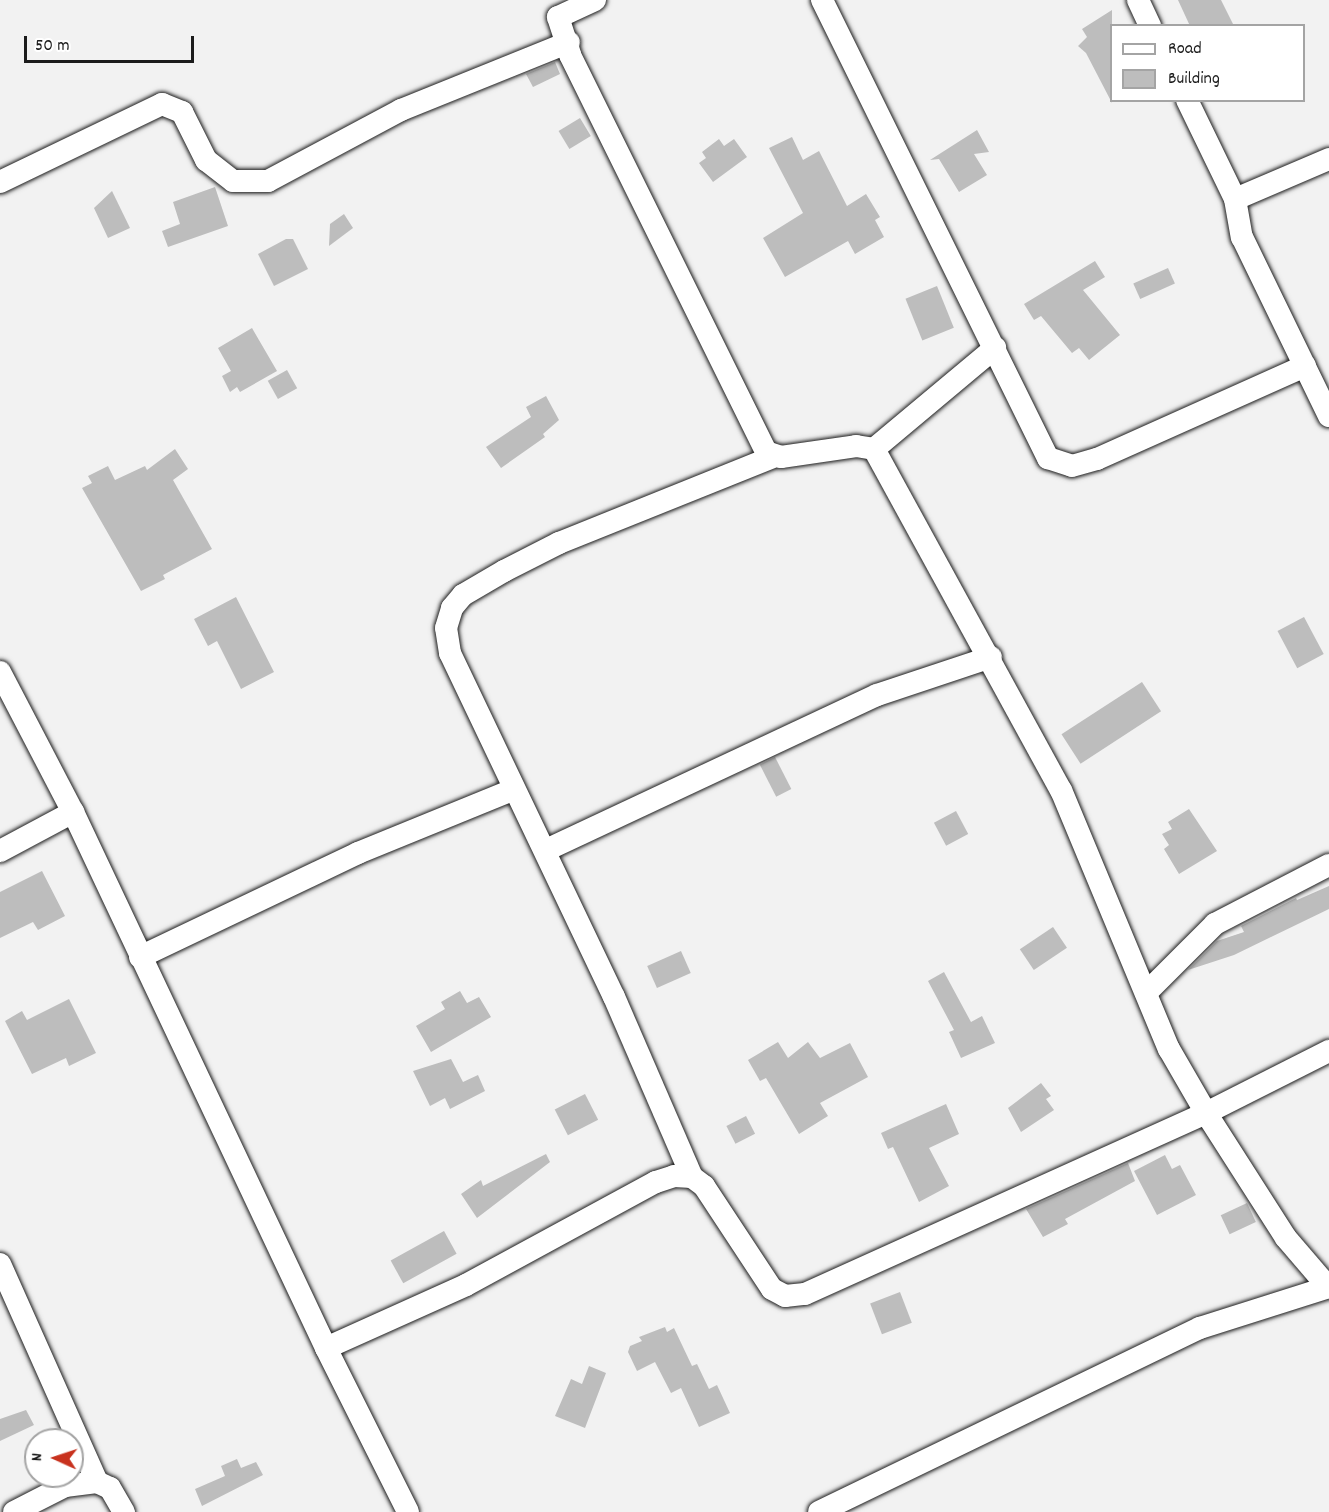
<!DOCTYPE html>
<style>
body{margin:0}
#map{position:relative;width:1329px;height:1512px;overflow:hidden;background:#f2f2f2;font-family:Dekko,sans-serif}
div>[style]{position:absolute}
.building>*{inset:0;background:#bdbdbd;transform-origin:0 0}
.roads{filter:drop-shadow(0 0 2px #1c1c1c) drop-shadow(0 0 2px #1c1c1c)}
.minor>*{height:22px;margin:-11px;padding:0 11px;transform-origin:11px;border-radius:11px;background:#fff}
span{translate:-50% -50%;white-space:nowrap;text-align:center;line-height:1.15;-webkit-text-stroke:5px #fff;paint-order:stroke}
.legend{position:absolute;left:1110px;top:24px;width:195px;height:78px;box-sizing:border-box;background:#fff;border:2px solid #a4a4a4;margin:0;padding:8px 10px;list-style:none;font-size:18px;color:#1c1c1c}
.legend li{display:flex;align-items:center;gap:12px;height:30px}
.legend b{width:30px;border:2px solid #a4a4a4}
.north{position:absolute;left:24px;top:1428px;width:60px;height:60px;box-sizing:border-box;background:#fff;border:2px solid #a4a4a4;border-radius:50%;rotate:273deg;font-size:16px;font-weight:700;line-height:24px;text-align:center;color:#1c1c1c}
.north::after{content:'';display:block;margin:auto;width:21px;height:27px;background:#c8321e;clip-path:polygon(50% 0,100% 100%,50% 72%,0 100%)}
.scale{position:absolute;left:24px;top:36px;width:170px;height:27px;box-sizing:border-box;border:3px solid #1c1c1c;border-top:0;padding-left:8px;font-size:18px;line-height:21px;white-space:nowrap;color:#1c1c1c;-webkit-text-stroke:4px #fff;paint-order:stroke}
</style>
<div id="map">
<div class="building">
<div style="clip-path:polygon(1178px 0,1221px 0,1234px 26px,1190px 26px)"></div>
<div style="clip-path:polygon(1112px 10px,1112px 103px,1086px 53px,1078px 46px,1087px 37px,1082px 29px)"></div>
<div style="clip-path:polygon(555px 62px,560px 74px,533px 87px,526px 74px)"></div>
<div style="left:580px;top:118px;width:21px;height:25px;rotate:59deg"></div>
<div style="clip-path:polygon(977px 130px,989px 152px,974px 154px,987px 175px,959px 192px,939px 159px,930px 160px)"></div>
<div style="clip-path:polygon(792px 137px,803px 160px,819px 151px,847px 206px,866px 194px,880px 217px,875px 220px,884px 237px,855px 254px,848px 241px,785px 277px,763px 238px,803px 213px,769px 148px)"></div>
<div style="clip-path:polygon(719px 139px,724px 146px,734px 139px,747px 157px,713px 182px,699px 163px,706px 158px,702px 152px)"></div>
<div style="clip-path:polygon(215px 187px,228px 226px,168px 247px,162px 231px,180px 224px,173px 202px)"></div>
<div style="clip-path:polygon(112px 191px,130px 228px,108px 238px,94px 208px)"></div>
<div style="clip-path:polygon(344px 214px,353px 228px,329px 246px,330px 224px)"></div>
<div style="clip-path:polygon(286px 239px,293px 239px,308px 269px,274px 286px,258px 254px)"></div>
<div style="clip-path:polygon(1095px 261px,1105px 277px,1083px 290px,1120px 335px,1089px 360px,1079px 348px,1072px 353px,1041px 316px,1034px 320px,1024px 304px)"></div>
<div style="left:1168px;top:268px;width:17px;height:38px;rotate:66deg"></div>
<div style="left:937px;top:286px;width:45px;height:34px;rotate:68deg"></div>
<div style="clip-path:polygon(252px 328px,277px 371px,240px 392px,237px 387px,230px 392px,222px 376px,231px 371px,218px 348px)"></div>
<div style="left:287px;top:370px;width:21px;height:22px;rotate:61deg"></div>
<div style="clip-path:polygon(546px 396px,559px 420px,543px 434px,545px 437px,501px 468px,486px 447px,531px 417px,526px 407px)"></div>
<div style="clip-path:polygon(175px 449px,188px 469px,173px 480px,212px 549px,163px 575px,165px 579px,141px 591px,82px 488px,92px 483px,88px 476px,108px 466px,115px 480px,145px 466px,147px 470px)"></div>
<div style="clip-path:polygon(236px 597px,274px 672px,241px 689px,217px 641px,208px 646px,194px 619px)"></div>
<div style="left:1304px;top:617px;width:42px;height:30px;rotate:62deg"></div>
<div style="left:1142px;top:682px;width:35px;height:96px;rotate:57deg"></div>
<div style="left:775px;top:757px;width:36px;height:17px;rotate:63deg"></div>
<div style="clip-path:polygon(1189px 809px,1217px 851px,1179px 874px,1164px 849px,1169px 845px,1162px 834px,1172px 829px,1168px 822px)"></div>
<div style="left:956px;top:811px;width:26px;height:25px;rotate:62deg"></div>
<div style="clip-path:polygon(42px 871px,65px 916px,38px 930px,33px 922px,0 938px,0 892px)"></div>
<div style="clip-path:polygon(1329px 886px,1329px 909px,1234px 955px,1188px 970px,1217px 941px,1244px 932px,1241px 926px,1296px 898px,1297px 900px)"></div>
<div style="left:1053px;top:927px;width:25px;height:40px;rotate:56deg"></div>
<div style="left:681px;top:951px;width:24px;height:37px;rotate:66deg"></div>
<div style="clip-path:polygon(944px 972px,971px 1022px,982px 1016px,995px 1043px,961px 1058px,949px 1032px,954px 1030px,928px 981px)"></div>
<div style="clip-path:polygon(460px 991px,467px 1003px,479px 997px,491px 1017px,431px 1052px,416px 1026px,445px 1009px,441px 1002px)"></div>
<div style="clip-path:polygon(69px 999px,96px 1053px,69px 1066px,66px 1058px,32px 1074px,5px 1021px,22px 1011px,27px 1020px)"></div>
<div style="clip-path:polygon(778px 1042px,788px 1058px,808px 1042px,820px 1058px,850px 1043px,868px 1077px,820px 1103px,828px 1116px,799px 1134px,766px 1078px,760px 1081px,748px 1060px)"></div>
<div style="clip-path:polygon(451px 1059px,463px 1082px,478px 1075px,485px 1091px,450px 1109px,445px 1098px,430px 1106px,413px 1071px)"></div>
<div style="clip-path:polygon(1041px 1083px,1051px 1096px,1046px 1099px,1054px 1110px,1021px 1132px,1008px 1108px)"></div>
<div style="left:585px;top:1094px;width:29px;height:34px;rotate:63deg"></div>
<div style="clip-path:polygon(946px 1104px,959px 1134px,929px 1148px,949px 1186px,919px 1202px,893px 1147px,888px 1149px,881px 1133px)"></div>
<div style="left:746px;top:1116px;width:20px;height:22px;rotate:63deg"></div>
<div style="clip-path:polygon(546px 1154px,550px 1162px,477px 1218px,461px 1194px,481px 1180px,483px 1186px)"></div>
<div style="clip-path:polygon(1165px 1155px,1172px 1169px,1180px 1165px,1196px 1195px,1157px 1215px,1134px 1171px)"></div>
<div style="clip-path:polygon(1128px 1163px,1135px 1181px,1065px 1219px,1068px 1224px,1043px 1237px,1026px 1209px)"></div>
<div style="left:1247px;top:1203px;width:21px;height:29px;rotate:65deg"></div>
<div style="left:444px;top:1231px;width:26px;height:61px;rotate:61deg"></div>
<div style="left:900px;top:1292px;width:33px;height:32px;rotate:69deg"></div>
<div style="clip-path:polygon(665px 1327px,667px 1332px,674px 1328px,692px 1366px,697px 1364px,709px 1389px,717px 1385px,730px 1413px,699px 1427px,681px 1388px,671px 1393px,655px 1362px,637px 1371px,628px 1352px,630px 1346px,642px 1341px,639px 1337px)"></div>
<div style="clip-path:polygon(589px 1366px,606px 1373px,585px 1428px,555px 1416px,571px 1379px,582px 1384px)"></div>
<div style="clip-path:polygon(26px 1410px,34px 1425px,0 1441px,0 1419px)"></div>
<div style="clip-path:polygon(237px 1459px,241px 1468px,256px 1462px,263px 1475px,202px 1506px,195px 1489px,225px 1476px,221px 1466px)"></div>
</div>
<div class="roads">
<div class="minor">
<div style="left:595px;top:0;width:41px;rotate:155.3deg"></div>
<div style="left:558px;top:17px;width:40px;rotate:72deg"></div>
<div style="left:570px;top:55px;width:443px;rotate:63.7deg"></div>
<div style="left:766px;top:452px;width:16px;rotate:18deg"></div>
<div style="left:781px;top:457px;width:76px;rotate:-8.3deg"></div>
<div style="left:856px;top:446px;width:18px;rotate:9deg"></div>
<div style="left:874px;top:449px;width:389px;rotate:61.3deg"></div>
<div style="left:1061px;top:790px;width:281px;rotate:67.4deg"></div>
<div style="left:1169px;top:1049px;width:74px;rotate:60deg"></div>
<div style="left:1206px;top:1113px;width:148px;rotate:57.4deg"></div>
<div style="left:1286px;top:1238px;width:65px;rotate:49.4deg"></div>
<div style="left:822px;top:0;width:511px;rotate:63.74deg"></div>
<div style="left:1048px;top:458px;width:25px;rotate:18deg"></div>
<div style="left:1072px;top:466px;width:26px;rotate:-16deg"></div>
<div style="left:1097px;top:459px;width:228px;rotate:-24.1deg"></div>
<div style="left:1138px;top:0;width:29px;rotate:65deg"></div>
<div style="left:1187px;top:100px;width:110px;rotate:64.1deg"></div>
<div style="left:1329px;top:159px;width:102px;rotate:156.9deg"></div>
<div style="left:1235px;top:199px;width:39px;rotate:80deg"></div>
<div style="left:1242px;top:237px;width:199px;rotate:64.1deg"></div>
<div style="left:0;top:182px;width:180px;rotate:-25.7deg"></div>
<div style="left:162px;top:104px;width:22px;rotate:22deg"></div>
<div style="left:182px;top:112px;width:54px;rotate:63.4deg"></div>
<div style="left:206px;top:160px;width:34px;rotate:38deg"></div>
<div style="left:233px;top:181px;width:35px"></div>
<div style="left:268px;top:181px;width:151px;rotate:-28.1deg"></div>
<div style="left:401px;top:110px;width:181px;rotate:-22deg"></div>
<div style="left:874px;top:449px;width:158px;rotate:-39.9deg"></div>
<div style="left:0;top:672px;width:158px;rotate:62.5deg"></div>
<div style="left:73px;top:812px;width:593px;rotate:64.73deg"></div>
<div style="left:326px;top:1348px;width:183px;rotate:63.4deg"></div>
<div style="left:546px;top:850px;width:365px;rotate:-25.1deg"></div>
<div style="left:877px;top:695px;width:120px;rotate:-18.4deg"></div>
<div style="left:0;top:851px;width:83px;rotate:-28.1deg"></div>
<div style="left:140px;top:957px;width:242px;rotate:-25.5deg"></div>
<div style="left:358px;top:853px;width:166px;rotate:-22.2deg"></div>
<div style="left:1146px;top:993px;width:98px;rotate:-45deg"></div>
<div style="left:1215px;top:924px;width:128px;rotate:-27.4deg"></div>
<div style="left:692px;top:1177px;width:196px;rotate:-113.4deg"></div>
<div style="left:614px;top:997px;width:381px;rotate:-115.5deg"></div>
<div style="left:450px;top:653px;width:25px;rotate:-99deg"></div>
<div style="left:446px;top:628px;width:21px;rotate:-73deg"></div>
<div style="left:452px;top:608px;width:17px;rotate:-50deg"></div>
<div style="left:463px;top:595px;width:48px;rotate:-30.3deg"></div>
<div style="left:504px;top:571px;width:62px;rotate:-27deg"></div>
<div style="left:559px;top:543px;width:231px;rotate:-21.9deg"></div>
<div style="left:0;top:1264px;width:239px;rotate:66deg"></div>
<div style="left:326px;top:1348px;width:154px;rotate:-24.2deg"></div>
<div style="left:466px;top:1285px;width:216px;rotate:-28.5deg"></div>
<div style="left:656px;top:1182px;width:19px;rotate:-18deg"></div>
<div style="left:674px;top:1176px;width:18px;rotate:3deg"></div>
<div style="left:692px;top:1177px;width:15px;rotate:37deg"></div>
<div style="left:704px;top:1186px;width:123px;rotate:56.6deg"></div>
<div style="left:772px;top:1289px;width:15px;rotate:28deg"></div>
<div style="left:785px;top:1296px;width:20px;rotate:-6deg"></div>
<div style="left:805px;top:1294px;width:440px;rotate:-24.3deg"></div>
<div style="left:1206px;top:1113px;width:138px;rotate:-26.8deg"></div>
<div style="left:14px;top:1512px;width:57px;rotate:-27deg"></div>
<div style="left:65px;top:1486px;width:32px;rotate:-7deg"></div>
<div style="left:97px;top:1482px;width:14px;rotate:25deg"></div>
<div style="left:110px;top:1488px;width:28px;rotate:60deg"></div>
<div style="left:819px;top:1512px;width:423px;rotate:-25.8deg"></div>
<div style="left:1200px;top:1328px;width:135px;rotate:-17.6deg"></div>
</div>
</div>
<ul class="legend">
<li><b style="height:8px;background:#fff"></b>Road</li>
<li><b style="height:16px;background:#bdbdbd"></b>Building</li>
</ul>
<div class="north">N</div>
<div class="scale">50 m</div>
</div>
